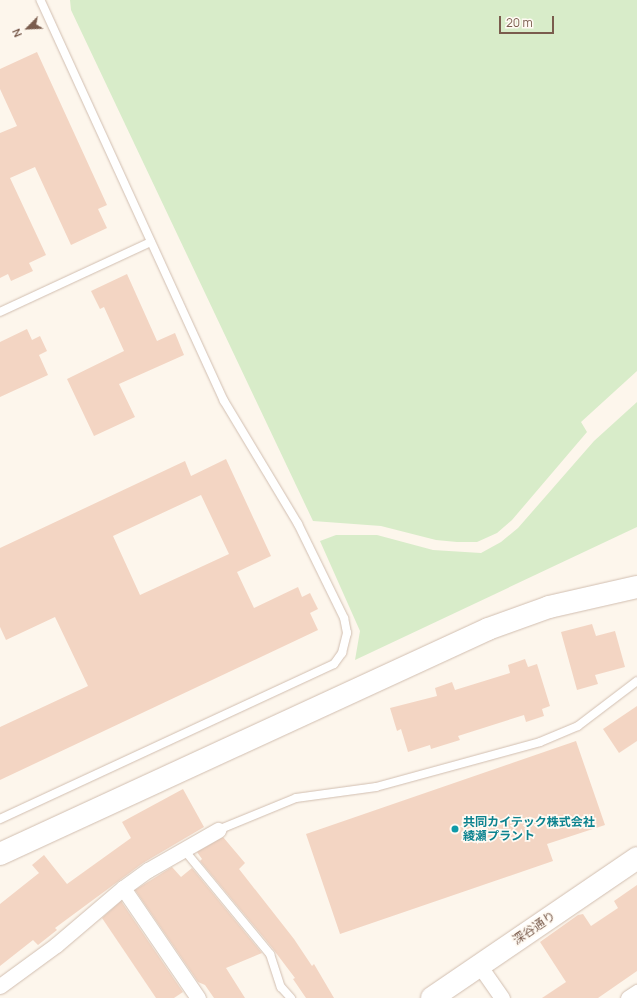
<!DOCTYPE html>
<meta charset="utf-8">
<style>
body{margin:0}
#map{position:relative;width:637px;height:998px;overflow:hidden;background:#fdf6ec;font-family:Manrope,"Noto Sans JP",sans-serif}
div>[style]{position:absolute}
.green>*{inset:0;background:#d8ecc9}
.building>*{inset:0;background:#f3d5c3}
.roads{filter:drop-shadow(0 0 1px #d1beb0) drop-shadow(0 0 1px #d1beb0)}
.lane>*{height:8px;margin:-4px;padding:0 4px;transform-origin:4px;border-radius:4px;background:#fff}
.street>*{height:15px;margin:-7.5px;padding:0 7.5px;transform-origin:7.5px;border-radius:7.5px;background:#fff}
.secondary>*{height:22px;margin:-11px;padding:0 11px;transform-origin:11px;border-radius:11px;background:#fff}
.dots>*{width:11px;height:11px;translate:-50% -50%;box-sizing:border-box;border:2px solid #fffaf3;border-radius:50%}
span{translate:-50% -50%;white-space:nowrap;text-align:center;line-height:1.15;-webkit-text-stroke:3.5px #fffaf3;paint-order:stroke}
.culture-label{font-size:12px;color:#0d838f;font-weight:700}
.left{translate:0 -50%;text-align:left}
.street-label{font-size:12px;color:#7a5c4d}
.north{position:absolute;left:8px;top:8px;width:40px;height:40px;-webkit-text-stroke:3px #fffaf3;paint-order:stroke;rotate:246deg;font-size:11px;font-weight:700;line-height:16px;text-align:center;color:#7a5c4d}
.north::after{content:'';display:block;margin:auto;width:14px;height:18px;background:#7a5c4d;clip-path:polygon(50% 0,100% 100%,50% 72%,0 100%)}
.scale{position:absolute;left:499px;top:16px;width:55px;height:18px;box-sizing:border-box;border:2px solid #7a5c4d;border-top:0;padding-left:5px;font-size:12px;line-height:14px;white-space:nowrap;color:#7a5c4d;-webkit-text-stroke:3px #fffaf3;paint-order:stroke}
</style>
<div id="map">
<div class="green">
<div style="clip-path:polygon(70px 0,637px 0,637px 371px,581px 422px,587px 432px,512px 520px,497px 533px,477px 542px,457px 542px,436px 540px,381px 526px,313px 521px,71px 10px)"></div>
<div style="clip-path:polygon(637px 402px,637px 527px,355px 660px,360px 631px,320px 541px,336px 535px,377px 535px,433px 550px,481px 553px,501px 542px,518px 528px,594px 441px)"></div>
</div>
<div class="building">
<div style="clip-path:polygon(37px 52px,107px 205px,98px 209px,107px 228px,71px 245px,35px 167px,10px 178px,46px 255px,29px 263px,33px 271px,11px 281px,8px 274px,0 278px,0 133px,17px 126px,0 89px,0 69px)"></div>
<div style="clip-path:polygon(127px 274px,157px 341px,175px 333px,184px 355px,119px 384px,135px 417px,94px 436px,67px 379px,124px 351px,104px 307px,100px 309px,91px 291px)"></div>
<div style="clip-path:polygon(27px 329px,32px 340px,40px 336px,47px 351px,39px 355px,48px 375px,0 397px,0 342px)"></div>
<div style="clip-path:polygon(evenodd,226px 459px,271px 556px,237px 572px,254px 608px,298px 587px,302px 597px,310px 593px,318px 609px,310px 613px,318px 630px,0 780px,0 727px,88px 686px,55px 617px,6px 640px,0 627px,0 548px,185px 461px,191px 476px,226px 459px,201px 495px,229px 554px,140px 595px,113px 536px,201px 495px)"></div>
<div style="clip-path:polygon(592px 624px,596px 636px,615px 631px,625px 667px,595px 675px,598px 684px,577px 690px,561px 632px)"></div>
<div style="clip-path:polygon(525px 659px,528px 667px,537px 664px,550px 706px,542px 709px,544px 716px,526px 722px,524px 715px,458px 736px,460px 740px,431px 749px,430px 745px,408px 752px,401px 729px,397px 731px,390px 708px,437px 696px,435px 688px,452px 682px,455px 690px,510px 673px,508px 665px)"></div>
<div style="clip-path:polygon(637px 706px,637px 741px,619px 753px,603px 729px)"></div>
<div style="clip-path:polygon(576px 741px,605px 825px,547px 844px,553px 861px,340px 934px,306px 834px)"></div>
<div style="clip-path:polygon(183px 789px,204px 827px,143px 863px,55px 928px,57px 930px,38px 945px,33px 940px,0 966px,0 904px,39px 873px,32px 865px,44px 855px,67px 884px,131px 838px,122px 822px)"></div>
<div style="clip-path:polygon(223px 837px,245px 863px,239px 869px,294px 939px,312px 966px,314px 964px,334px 998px,306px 998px,293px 979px,295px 978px,273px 949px,200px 861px,202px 859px,197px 852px)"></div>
<div style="clip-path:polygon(172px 867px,181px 877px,192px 868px,262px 953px,226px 968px,245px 998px,214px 998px,205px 985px,198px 982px,135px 890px)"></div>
<div style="clip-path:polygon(637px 885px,637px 971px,598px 998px,542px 998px,566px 982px,540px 942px,578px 915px,583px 914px,591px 926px,618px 908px,614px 901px)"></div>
<div style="clip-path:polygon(121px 901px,183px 992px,174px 998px,156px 998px,102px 918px)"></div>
</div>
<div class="roads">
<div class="lane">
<div style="left:0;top:312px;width:166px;rotate:-24.9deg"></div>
<div style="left:0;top:819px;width:368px;rotate:-24.9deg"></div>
<div style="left:334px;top:664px;width:14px;rotate:-54deg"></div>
<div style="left:342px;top:653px;width:21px;rotate:-76deg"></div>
<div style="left:347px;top:633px;width:15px;rotate:-101deg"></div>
<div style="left:344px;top:618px;width:105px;rotate:-116.1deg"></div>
<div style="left:298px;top:524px;width:144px;rotate:-121deg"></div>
<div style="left:224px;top:401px;width:441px;rotate:-114.6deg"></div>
<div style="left:218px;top:830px;width:84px;rotate:-22.3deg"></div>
<div style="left:296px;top:798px;width:81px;rotate:-7.8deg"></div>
<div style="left:376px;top:787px;width:170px;rotate:-15.3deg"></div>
<div style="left:540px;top:742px;width:41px;rotate:-22.8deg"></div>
<div style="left:578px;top:726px;width:74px;rotate:-37.3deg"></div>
<div style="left:185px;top:851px;width:134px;rotate:50.5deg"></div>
<div style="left:270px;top:954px;width:35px;rotate:72deg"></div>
<div style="left:281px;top:987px;width:15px;rotate:48deg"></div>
</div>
<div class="street">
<div style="left:123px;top:888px;width:133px;rotate:55.7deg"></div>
<div style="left:479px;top:965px;width:40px;rotate:55.1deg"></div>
<div style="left:0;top:986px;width:69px;rotate:-36.2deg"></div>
<div style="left:56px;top:945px;width:88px;rotate:-40.4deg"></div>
<div style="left:123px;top:888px;width:31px;rotate:-36deg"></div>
<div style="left:148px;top:870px;width:81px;rotate:-29.7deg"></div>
<div style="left:628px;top:998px;width:11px;rotate:-34deg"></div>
</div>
<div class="secondary">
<div style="left:0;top:854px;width:537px;rotate:-24.75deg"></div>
<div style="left:488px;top:629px;width:65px;rotate:-19.8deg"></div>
<div style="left:549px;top:607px;width:90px;rotate:-12.8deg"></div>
<div style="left:432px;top:998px;width:248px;rotate:-34.3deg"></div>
</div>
</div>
<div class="dots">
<div style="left:455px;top:829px;background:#0f9aa8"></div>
</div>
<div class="culture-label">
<span class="left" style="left:463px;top:829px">共同カイテック株式会社<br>綾瀬プラント</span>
</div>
<div class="street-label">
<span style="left:534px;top:928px;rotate:-34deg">深谷通り</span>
</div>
<div class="north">N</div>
<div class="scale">20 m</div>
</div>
